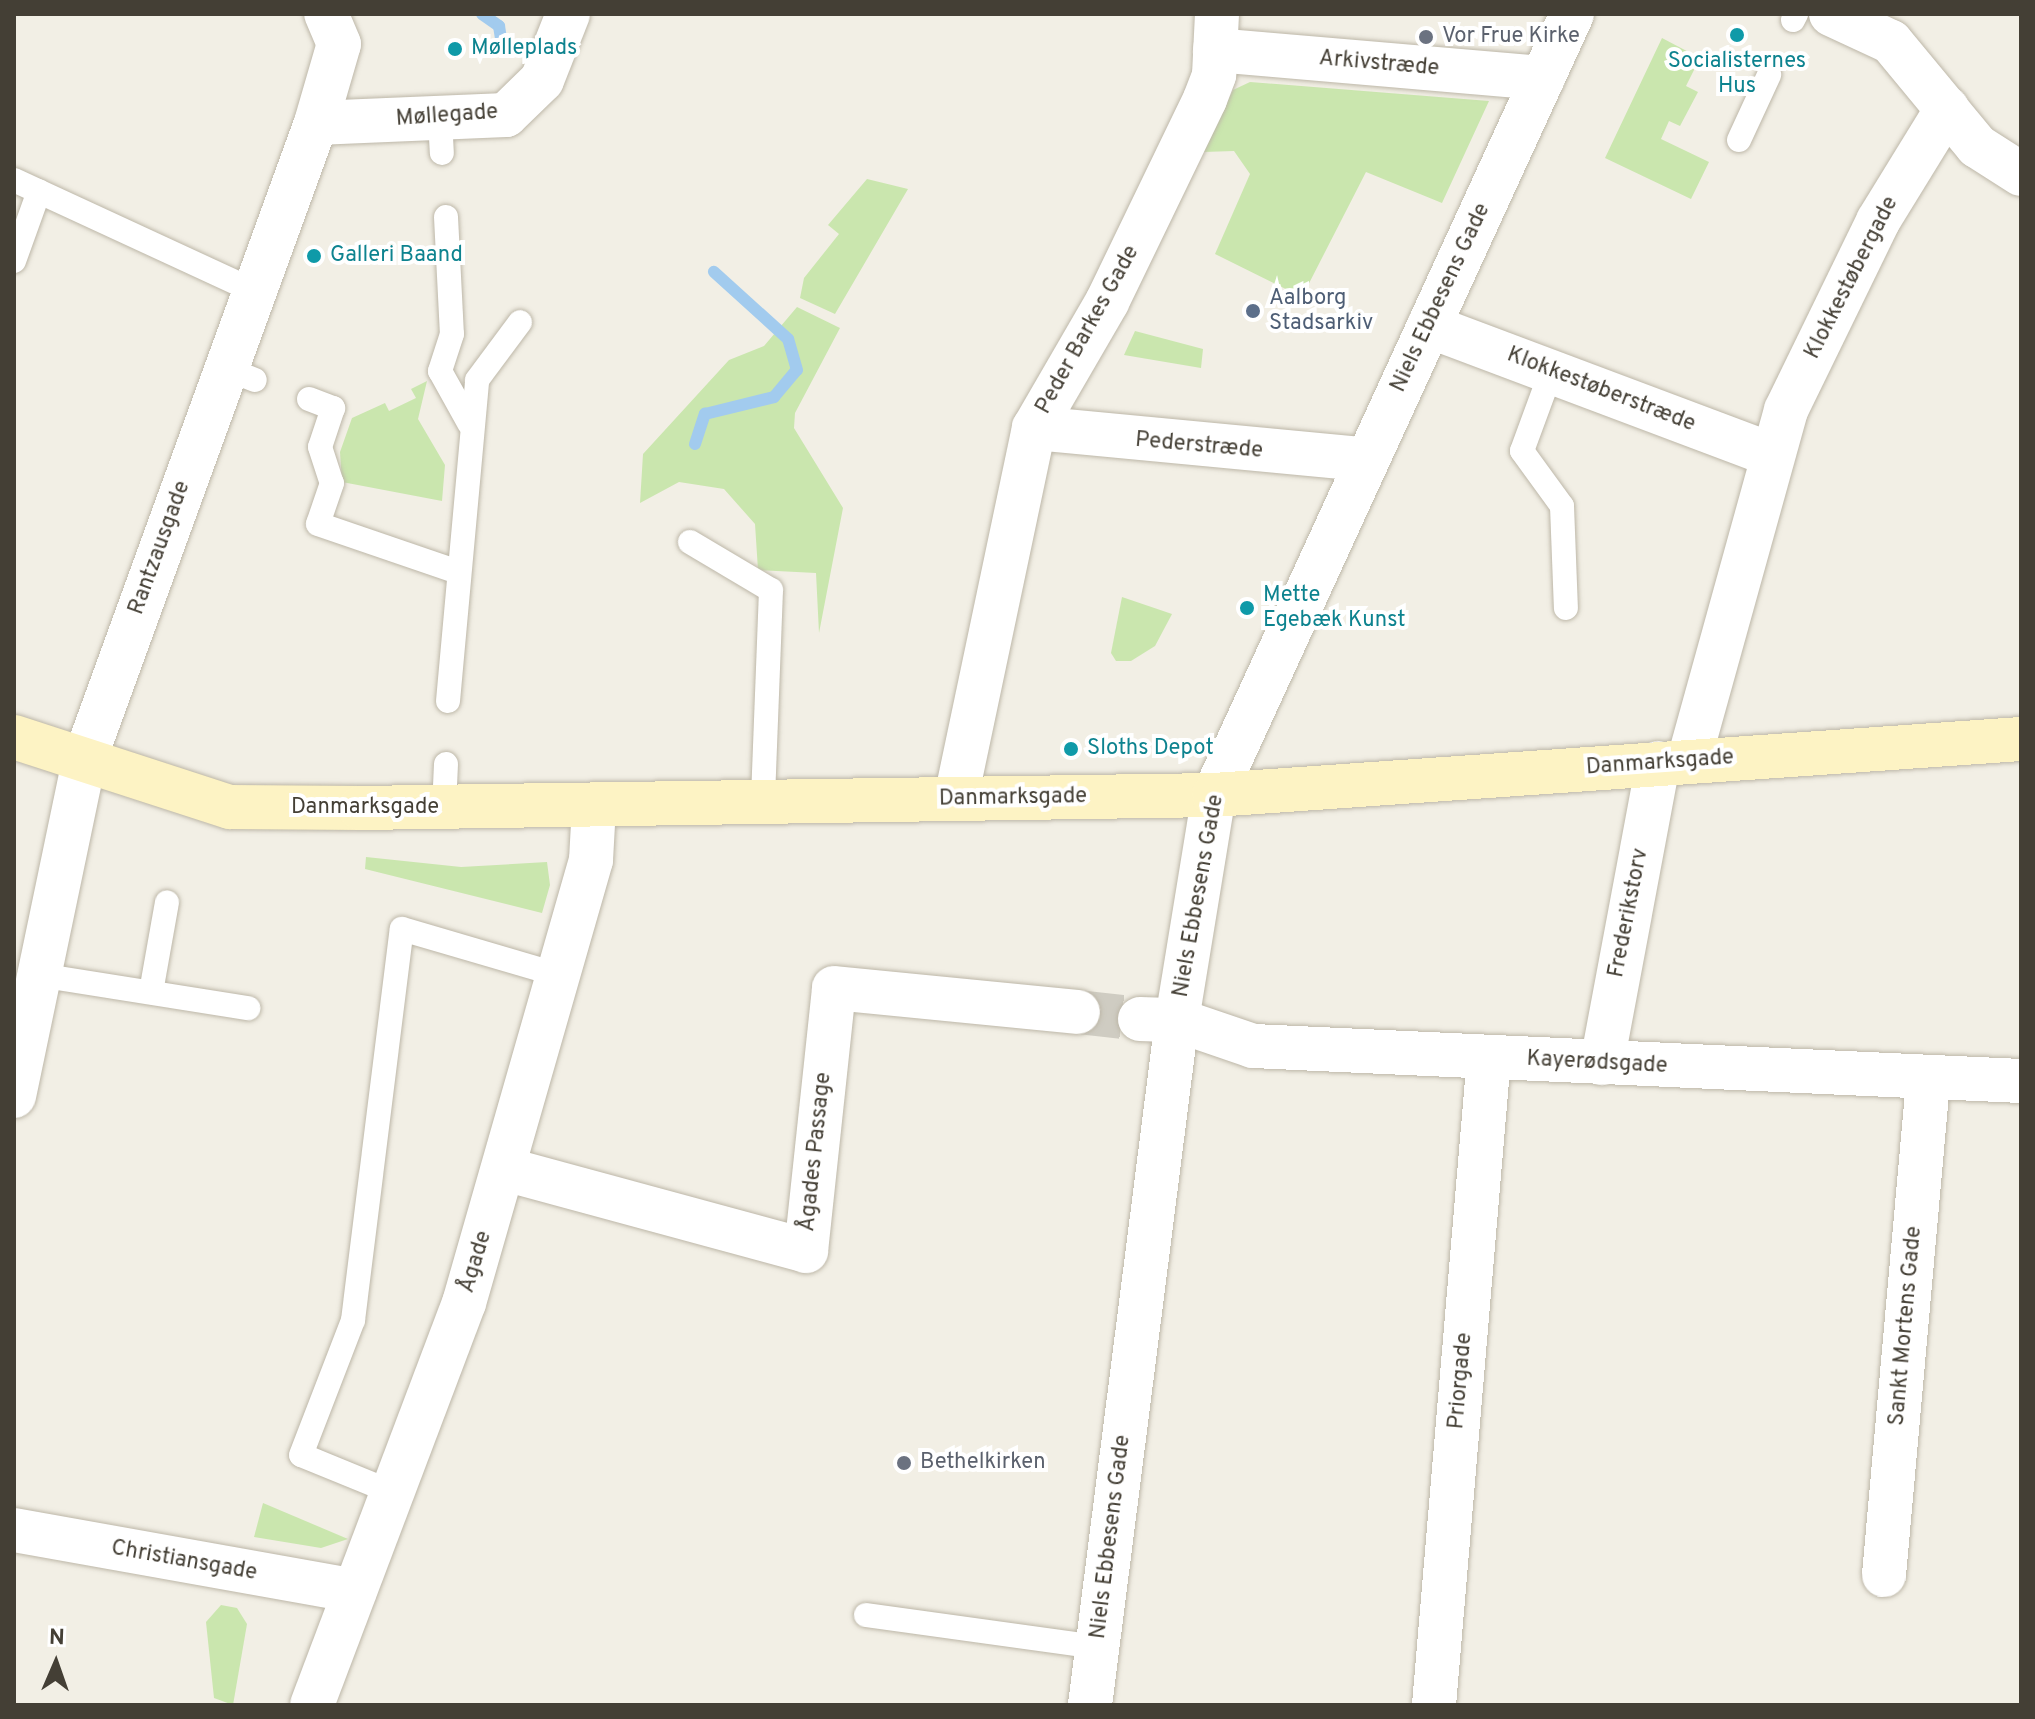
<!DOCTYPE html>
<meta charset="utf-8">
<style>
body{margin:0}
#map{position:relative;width:2035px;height:1719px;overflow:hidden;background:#f2efe5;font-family:Overpass,sans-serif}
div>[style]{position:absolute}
.green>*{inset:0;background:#cae6ae}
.stream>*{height:12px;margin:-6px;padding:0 6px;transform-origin:6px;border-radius:6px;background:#a2cbee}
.street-tunnel>*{height:44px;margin-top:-22px;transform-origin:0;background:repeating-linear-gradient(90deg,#cfccc2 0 44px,transparent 0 66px)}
.roads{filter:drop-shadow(0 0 2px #bdb7a8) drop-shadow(0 0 2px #bdb7a8)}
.lane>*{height:24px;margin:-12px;padding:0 12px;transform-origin:12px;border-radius:12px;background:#fff}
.street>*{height:44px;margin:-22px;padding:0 22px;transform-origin:22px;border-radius:22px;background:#fff}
.secondary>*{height:44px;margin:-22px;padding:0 22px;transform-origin:22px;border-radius:22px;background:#fdf3c4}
.dots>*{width:22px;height:22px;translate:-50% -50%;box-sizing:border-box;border:4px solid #fff;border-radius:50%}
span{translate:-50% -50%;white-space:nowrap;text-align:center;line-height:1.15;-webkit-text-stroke:8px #fff;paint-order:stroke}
.worship-label{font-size:22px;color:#5b616d}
.left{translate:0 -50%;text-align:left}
.culture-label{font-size:22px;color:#0d838f}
.street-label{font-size:22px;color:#443f35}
.service-label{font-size:22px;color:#4e5e75}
.frame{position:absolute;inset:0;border:16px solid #443f35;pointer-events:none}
.north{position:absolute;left:16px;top:1623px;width:80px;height:80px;-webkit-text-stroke:6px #fff;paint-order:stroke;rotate:2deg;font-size:22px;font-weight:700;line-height:32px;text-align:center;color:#443f35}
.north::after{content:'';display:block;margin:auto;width:28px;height:36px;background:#443f35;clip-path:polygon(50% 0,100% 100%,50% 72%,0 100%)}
</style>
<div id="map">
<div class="green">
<div style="clip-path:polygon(1662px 38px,1700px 58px,1686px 86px,1698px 92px,1680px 126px,1669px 121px,1661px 139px,1709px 162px,1691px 199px,1605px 158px)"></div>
<div style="clip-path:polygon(1250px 82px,1489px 101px,1442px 203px,1366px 172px,1302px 297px,1215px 254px,1250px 174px,1234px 151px,1203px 152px,1233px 90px)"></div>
<div style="clip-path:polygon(867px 179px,908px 189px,835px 314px,800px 298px,804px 278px,839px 234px,828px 225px)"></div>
<div style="clip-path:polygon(797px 307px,840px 328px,795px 413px,794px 428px,843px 508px,819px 633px,816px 573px,758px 570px,755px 524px,724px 489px,679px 482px,640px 503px,643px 454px,729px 360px,764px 346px)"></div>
<div style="clip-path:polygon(1135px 331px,1203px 349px,1201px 368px,1124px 355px)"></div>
<div style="clip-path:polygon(427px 381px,418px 419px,445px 465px,442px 501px,342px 482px,340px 452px,352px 418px,385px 403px,389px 411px,416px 398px,411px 389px)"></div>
<div style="clip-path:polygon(1122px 597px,1172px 614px,1155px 646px,1131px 661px,1116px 661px,1111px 653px)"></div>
<div style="clip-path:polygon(366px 857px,461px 867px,547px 862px,550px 885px,542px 913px,365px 869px)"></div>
<div style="clip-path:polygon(263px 1503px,348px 1539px,321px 1548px,254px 1537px)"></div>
<div style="clip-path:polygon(221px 1605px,237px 1608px,247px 1624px,233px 1705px,214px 1698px,206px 1622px)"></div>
</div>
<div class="stream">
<div style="left:482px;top:14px;width:21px;rotate:35deg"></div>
<div style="left:499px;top:26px;width:12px;rotate:81deg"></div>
<div style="left:695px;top:444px;width:32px;rotate:-72deg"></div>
<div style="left:705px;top:414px;width:71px;rotate:-13.8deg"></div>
<div style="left:774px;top:397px;width:35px;rotate:-50deg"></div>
<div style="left:797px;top:370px;width:32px;rotate:-106deg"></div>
<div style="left:788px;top:339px;width:100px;rotate:-137.8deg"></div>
</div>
<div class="street-tunnel">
<div style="left:1078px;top:1012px;width:62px;rotate:6.4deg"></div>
</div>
<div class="roads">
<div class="lane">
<div style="left:1793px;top:20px;width:7px;rotate:-63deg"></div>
<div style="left:440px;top:118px;width:35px;rotate:87deg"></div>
<div style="left:1739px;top:140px;width:72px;rotate:-65.2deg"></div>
<div style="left:14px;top:180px;width:264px;rotate:24.8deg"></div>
<div style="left:446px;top:217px;width:117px;rotate:87.1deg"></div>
<div style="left:452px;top:334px;width:39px;rotate:108deg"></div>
<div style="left:440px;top:371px;width:60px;rotate:60.9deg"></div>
<div style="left:14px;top:261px;width:74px;rotate:-70.3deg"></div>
<div style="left:225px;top:368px;width:32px;rotate:22deg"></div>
<div style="left:1551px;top:372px;width:84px;rotate:110.2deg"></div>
<div style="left:1522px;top:451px;width:68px;rotate:54deg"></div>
<div style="left:1562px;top:506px;width:102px;rotate:87.8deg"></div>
<div style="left:309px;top:399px;width:26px;rotate:21deg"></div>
<div style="left:333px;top:408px;width:41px;rotate:108.4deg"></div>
<div style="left:320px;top:447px;width:38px;rotate:72deg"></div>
<div style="left:332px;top:483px;width:43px;rotate:108.9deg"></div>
<div style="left:318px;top:524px;width:145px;rotate:18.9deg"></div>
<div style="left:690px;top:542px;width:94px;rotate:30.7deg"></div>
<div style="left:771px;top:590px;width:212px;rotate:92.2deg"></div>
<div style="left:448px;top:701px;width:322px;rotate:-84.8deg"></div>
<div style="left:477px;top:380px;width:72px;rotate:-53.4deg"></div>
<div style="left:444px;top:808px;width:44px;rotate:-87.4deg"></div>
<div style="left:39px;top:975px;width:212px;rotate:9deg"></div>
<div style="left:151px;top:992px;width:91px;rotate:-79.9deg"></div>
<div style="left:394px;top:1493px;width:100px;rotate:-157.8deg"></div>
<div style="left:301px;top:1455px;width:145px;rotate:-68.9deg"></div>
<div style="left:353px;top:1320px;width:394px;rotate:-82.9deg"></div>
<div style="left:402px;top:929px;width:164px;rotate:16.3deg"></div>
<div style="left:866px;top:1615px;width:233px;rotate:7.9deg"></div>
</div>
<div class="street">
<div style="left:1831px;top:14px;width:66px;rotate:25deg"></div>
<div style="left:1891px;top:42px;width:135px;rotate:50.4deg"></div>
<div style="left:1977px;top:146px;width:52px;rotate:32.5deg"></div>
<div style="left:1215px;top:50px;width:329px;rotate:4.9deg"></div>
<div style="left:316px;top:123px;width:190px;rotate:-2.4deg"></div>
<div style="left:506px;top:115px;width:50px;rotate:-44.2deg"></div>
<div style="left:542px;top:80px;width:71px;rotate:-68.5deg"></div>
<div style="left:1429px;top:326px;width:367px;rotate:20.6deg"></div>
<div style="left:1034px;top:428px;width:332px;rotate:5.4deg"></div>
<div style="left:1689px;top:760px;width:363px;rotate:-74.5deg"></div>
<div style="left:1786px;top:410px;width:210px;rotate:-64deg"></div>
<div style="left:1878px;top:221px;width:132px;rotate:-58.4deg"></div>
<div style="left:956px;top:798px;width:378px;rotate:-78.1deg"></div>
<div style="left:1034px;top:428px;width:146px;rotate:-59.9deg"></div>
<div style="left:1107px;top:302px;width:225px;rotate:-64.2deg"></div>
<div style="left:1205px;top:99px;width:26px;rotate:-69deg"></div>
<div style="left:1214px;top:75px;width:61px;rotate:-87.2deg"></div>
<div style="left:1140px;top:1019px;width:37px;rotate:2deg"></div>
<div style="left:1177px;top:1020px;width:80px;rotate:18.9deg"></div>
<div style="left:1253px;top:1046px;width:769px;rotate:2.61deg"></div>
<div style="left:1602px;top:1063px;width:305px;rotate:-79.4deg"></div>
<div style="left:14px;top:1096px;width:342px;rotate:-78.2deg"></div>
<div style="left:84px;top:761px;width:679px;rotate:-70.02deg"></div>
<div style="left:316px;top:123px;width:82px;rotate:-73.8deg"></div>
<div style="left:339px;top:44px;width:33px;rotate:-113deg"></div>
<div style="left:505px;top:1169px;width:312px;rotate:15.2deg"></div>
<div style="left:806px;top:1251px;width:264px;rotate:-83.9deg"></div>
<div style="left:834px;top:988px;width:245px;rotate:5.6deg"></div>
<div style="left:14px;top:1530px;width:346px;rotate:10.1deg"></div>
<div style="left:1884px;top:1575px;width:499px;rotate:-84.9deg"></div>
<div style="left:312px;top:1705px;width:430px;rotate:-69.3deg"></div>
<div style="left:464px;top:1303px;width:461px;rotate:-74deg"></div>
<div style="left:591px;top:860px;width:54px;rotate:-86.8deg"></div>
<div style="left:1090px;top:1705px;width:691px;rotate:-82.76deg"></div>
<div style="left:1177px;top:1020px;width:228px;rotate:-80.7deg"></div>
<div style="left:1214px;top:795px;width:859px;rotate:-65.37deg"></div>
<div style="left:1434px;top:1705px;width:650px;rotate:-85.15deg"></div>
</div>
<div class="secondary">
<div style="left:14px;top:737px;width:227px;rotate:18deg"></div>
<div style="left:230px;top:807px;width:130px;rotate:0.4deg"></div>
<div style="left:360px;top:808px;width:854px;rotate:-0.87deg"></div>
<div style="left:1214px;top:795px;width:809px;rotate:-3.97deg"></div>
</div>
</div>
<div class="dots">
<div style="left:1737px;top:35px;background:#0f9aa8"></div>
<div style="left:1426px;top:37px;background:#6b7280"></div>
<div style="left:455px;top:49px;background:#0f9aa8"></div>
<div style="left:314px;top:256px;background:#0f9aa8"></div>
<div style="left:1253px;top:311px;background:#5c6f8a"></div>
<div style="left:1247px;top:608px;background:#0f9aa8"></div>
<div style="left:1071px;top:749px;background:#0f9aa8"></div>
<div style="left:904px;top:1463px;background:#6b7280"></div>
</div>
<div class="worship-label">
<span class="left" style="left:1442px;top:37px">Vor Frue Kirke</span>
<span class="left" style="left:920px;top:1463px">Bethelkirken</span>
</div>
<div class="culture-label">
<span class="left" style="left:471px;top:49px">Mølleplads</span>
<span style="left:1737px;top:74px">Socialisternes<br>Hus</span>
<span class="left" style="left:330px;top:256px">Galleri Baand</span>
<span class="left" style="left:1263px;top:608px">Mette<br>Egebæk Kunst</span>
<span class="left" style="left:1087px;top:749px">Sloths Depot</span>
</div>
<div class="street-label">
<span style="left:1379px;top:64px;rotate:5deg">Arkivstræde</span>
<span style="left:447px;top:116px;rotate:-4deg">Møllegade</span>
<span style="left:1852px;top:278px;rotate:-63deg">Klokkestøbergade</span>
<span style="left:1441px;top:298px;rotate:-65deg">Niels Ebbesens Gade</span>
<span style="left:1088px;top:330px;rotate:-61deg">Peder Barkes Gade</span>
<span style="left:1601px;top:390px;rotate:21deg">Klokkestøberstræde</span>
<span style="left:1199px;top:446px;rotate:5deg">Pederstræde</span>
<span style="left:160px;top:548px;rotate:-70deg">Rantzausgade</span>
<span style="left:1660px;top:763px;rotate:-4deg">Danmarksgade</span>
<span style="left:1013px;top:798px;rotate:-1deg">Danmarksgade</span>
<span style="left:365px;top:808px">Danmarksgade</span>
<span style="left:1199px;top:896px;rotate:-80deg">Niels Ebbesens Gade</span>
<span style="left:1629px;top:913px;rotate:-79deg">Frederikstorv</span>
<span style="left:1597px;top:1063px;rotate:3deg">Kayerødsgade</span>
<span style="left:816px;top:1152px;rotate:-84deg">Ågades Passage</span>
<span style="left:476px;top:1262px;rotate:-73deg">Ågade</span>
<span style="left:1906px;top:1326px;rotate:-85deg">Sankt Mortens Gade</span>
<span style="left:1461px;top:1381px;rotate:-85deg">Priorgade</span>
<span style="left:1111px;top:1537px;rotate:-83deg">Niels Ebbesens Gade</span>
<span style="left:184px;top:1561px;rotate:10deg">Christiansgade</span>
</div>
<div class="service-label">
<span class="left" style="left:1269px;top:311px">Aalborg<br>Stadsarkiv</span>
</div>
<div class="frame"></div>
<div class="north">N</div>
</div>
